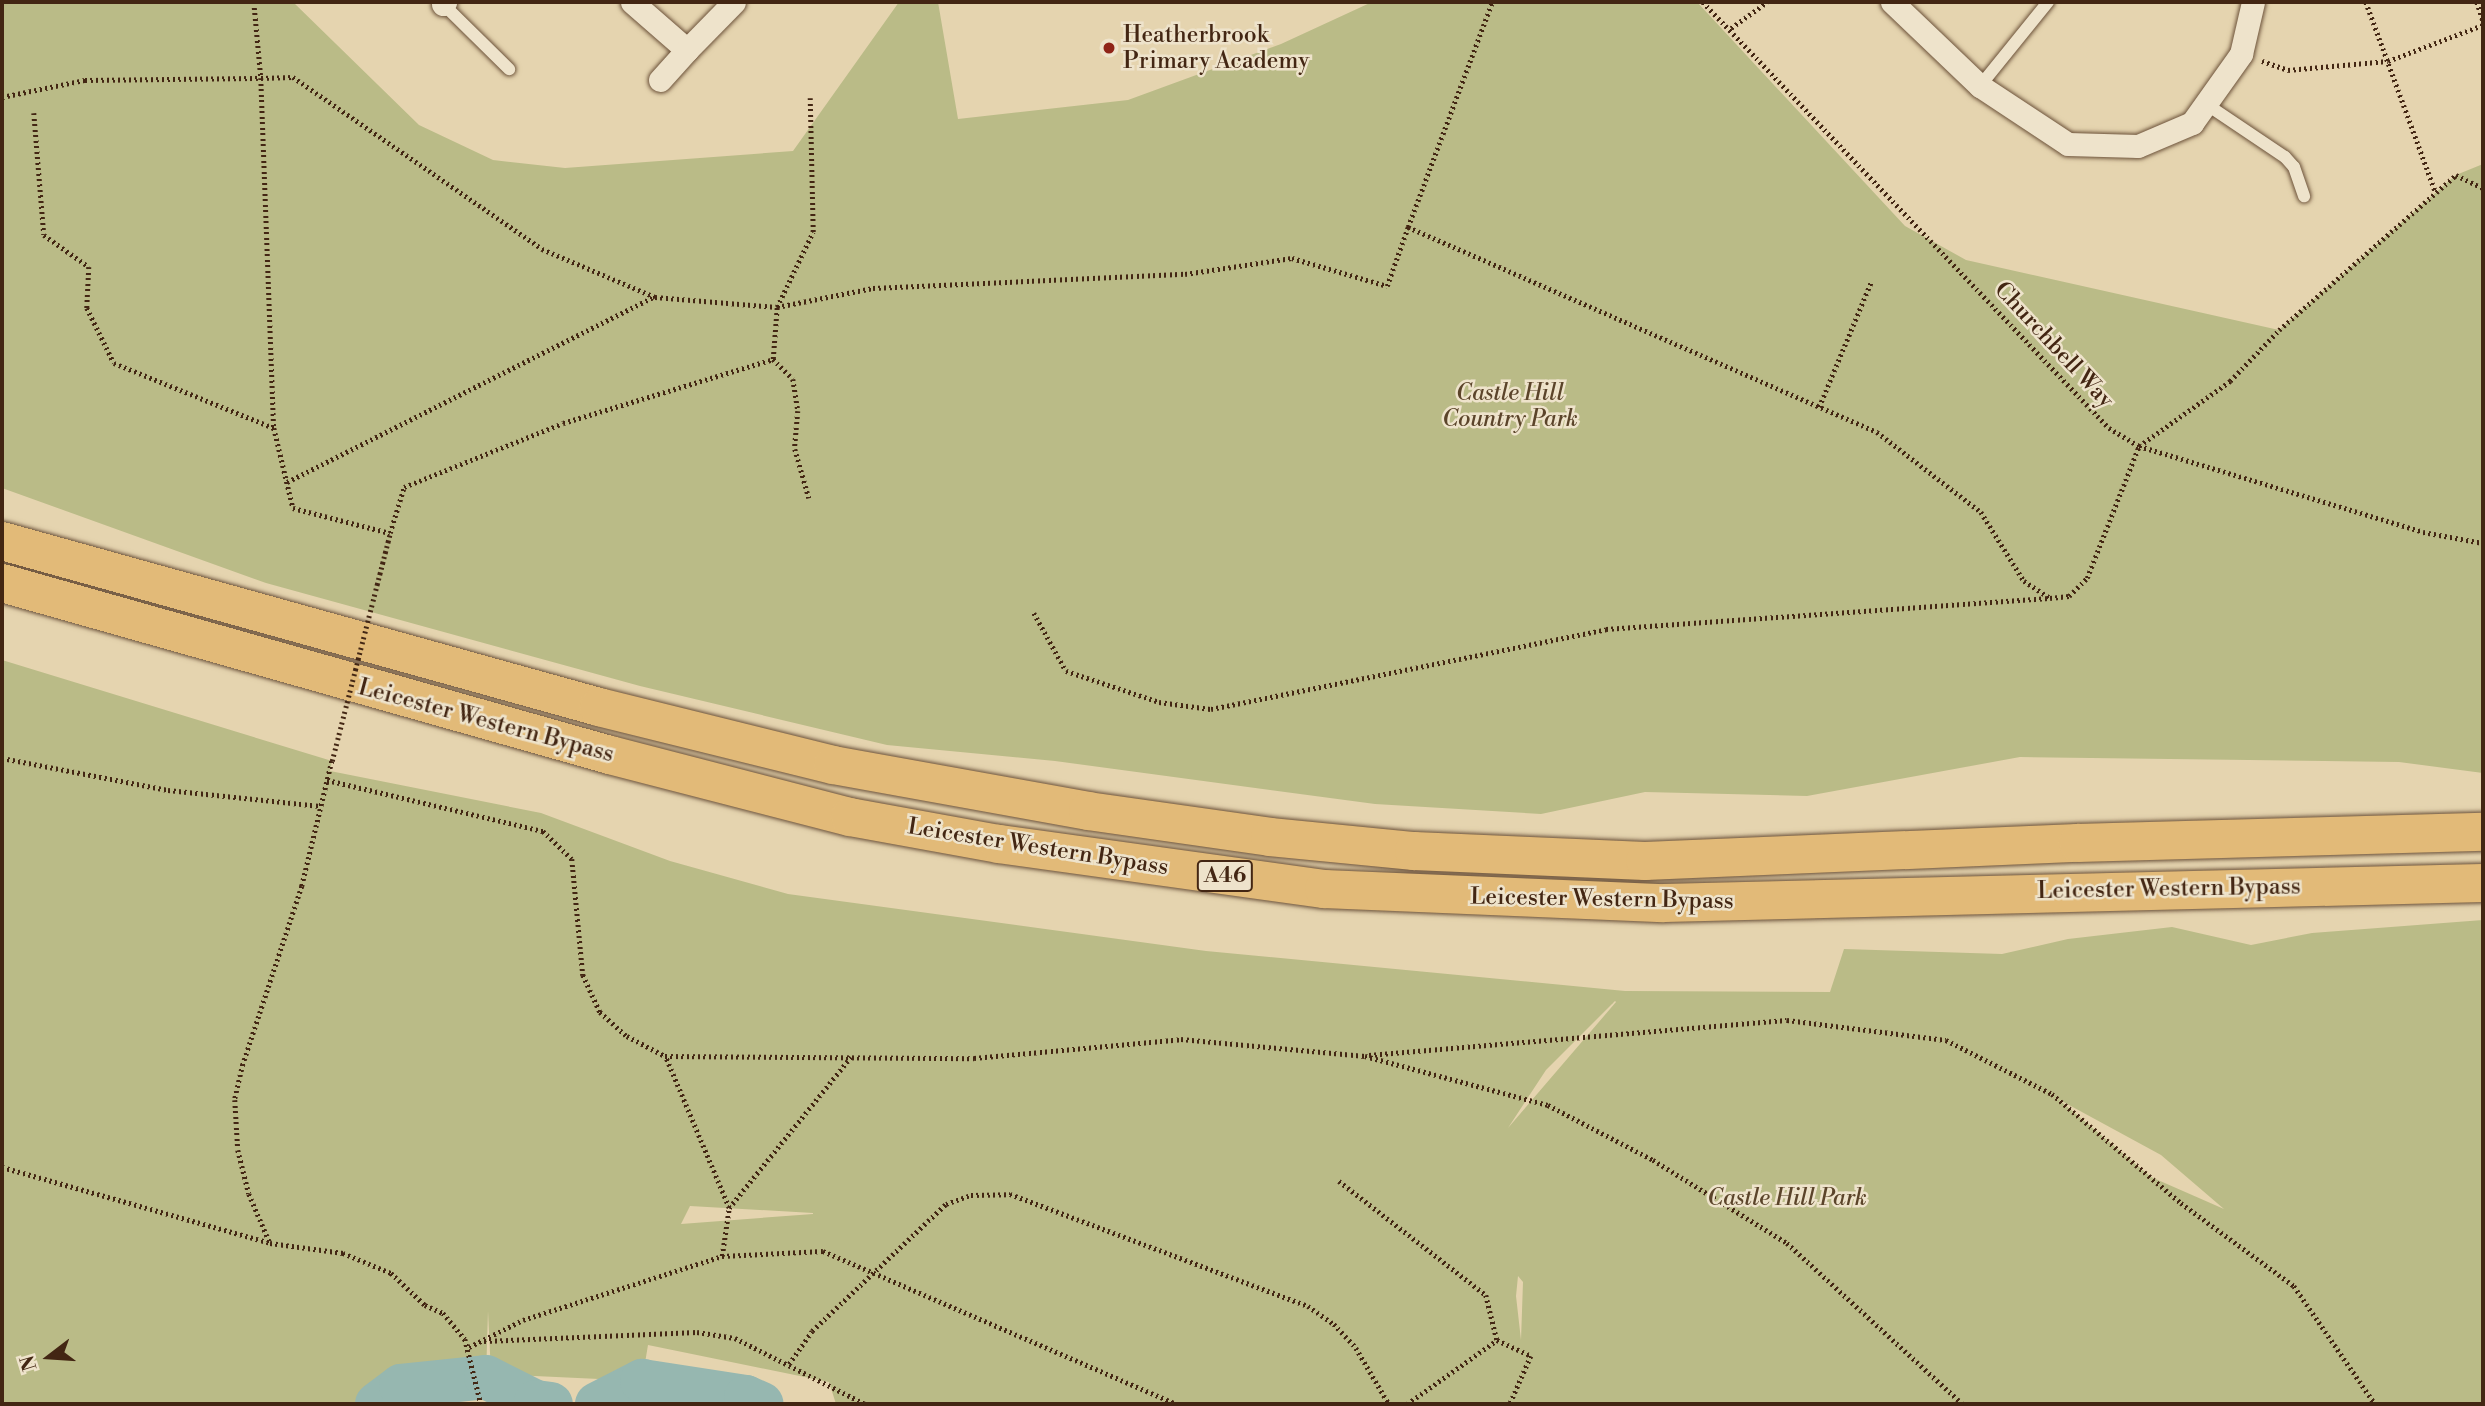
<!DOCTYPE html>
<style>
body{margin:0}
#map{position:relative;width:2485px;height:1406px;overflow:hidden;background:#e5d4af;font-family:"Libre Bodoni",serif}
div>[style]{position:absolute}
.green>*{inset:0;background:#babb87}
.river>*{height:44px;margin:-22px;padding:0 22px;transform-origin:22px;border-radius:22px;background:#96b7b0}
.path>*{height:4.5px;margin-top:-2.25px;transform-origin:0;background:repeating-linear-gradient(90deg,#432613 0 2px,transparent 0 5.5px)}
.roads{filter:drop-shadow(0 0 2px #6c523a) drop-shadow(0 0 2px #6c523a)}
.lane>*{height:12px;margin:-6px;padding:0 6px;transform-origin:6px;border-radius:6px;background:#eee3cb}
.street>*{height:23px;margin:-11.5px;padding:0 11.5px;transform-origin:11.5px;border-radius:11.5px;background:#eee3cb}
.highway>*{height:38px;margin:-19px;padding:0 19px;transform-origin:19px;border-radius:19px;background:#e2ba78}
.path-bridge>*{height:4.5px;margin-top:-2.25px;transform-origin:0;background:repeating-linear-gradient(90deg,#432613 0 2px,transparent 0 5.5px)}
.dots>*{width:19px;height:19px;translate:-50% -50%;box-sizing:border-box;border:4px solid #eee3cb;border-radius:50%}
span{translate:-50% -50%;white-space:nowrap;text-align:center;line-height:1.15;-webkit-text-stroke:5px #eee3cb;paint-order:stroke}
.shield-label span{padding:2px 5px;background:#eee3cb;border:2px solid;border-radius:5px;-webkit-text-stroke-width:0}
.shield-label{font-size:21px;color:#432613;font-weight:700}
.poi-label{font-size:23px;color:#432613}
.left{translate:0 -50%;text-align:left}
.street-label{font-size:23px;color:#432613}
.park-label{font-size:23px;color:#5b442a;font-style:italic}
.frame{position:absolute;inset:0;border:4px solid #432613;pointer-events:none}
.north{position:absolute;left:14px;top:1322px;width:70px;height:70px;-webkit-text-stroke:5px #eee3cb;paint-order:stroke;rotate:253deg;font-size:19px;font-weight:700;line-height:28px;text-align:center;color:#432613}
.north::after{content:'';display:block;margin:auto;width:24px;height:32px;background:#432613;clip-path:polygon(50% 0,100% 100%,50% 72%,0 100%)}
</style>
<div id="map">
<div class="green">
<div style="clip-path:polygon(2px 2px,293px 2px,419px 125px,493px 160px,565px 168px,793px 151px,899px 2px,938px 2px,958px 119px,1128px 100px,1281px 44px,1372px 2px,1697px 2px,1905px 226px,1966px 260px,2279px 330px,2456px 175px,2483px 164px,2483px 773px,2399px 762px,2020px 757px,1807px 796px,1645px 792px,1541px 814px,1375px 804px,1055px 761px,887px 745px,640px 686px,266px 583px,2px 488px)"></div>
<div style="clip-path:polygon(evenodd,2px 660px,332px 761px,330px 771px,541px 813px,670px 861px,788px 894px,1206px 951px,1625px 991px,1830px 992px,1844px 949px,2002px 954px,2068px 939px,2172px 927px,2251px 945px,2312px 933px,2483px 920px,2483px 1404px,836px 1404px,829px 1382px,648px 1345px,642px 1381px,491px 1374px,488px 1311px,486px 1377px,402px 1386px,377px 1404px,2px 1404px,2px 660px,1615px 1001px,1616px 1002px,1508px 1128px,1546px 1070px,1615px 1001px,2px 660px,2058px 1099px,2161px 1155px,2224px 1209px,2151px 1177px,2058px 1099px,2px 660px,690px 1206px,813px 1213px,813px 1214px,681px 1224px,690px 1206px,2px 660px,1518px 1276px,1523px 1282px,1521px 1340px,1516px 1296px,1518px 1276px)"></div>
</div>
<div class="river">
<div style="left:377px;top:1404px;width:30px;rotate:-37deg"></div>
<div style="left:401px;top:1386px;width:85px;rotate:-6deg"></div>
<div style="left:486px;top:1377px;width:56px;rotate:26.6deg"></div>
<div style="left:536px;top:1402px;width:15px;rotate:8deg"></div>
<div style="left:597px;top:1404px;width:51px;rotate:-27.1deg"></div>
<div style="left:642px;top:1381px;width:105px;rotate:8.7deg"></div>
<div style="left:746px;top:1397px;width:17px;rotate:24deg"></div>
</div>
<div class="path">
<div style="left:254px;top:2px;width:76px;rotate:84.7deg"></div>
<div style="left:261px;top:78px;width:32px;rotate:-2deg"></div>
<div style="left:293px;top:77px;width:303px;rotate:34.6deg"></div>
<div style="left:542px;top:249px;width:123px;rotate:23deg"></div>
<div style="left:655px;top:297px;width:122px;rotate:4.7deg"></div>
<div style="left:777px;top:307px;width:98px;rotate:-11.2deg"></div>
<div style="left:873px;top:288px;width:312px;rotate:-2.6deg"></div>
<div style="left:1185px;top:274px;width:108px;rotate:-8.5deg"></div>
<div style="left:1292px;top:258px;width:99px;rotate:16.4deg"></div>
<div style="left:1387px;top:286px;width:63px;rotate:-70.4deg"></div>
<div style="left:1408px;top:227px;width:512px;rotate:23.61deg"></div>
<div style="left:1877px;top:432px;width:131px;rotate:37.6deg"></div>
<div style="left:1981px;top:512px;width:81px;rotate:58.1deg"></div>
<div style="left:2024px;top:581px;width:31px;rotate:33deg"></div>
<div style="left:2050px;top:598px;width:19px;rotate:-6deg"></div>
<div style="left:2069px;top:596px;width:25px;rotate:-45deg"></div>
<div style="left:2087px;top:578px;width:142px;rotate:-68.5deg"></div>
<div style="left:2139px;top:446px;width:112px;rotate:-35.5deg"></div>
<div style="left:2230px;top:381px;width:71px;rotate:-46.1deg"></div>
<div style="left:2279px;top:330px;width:235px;rotate:-41.2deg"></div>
<div style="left:2456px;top:175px;width:30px;rotate:26deg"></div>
<div style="left:1703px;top:2px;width:588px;rotate:46.38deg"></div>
<div style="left:2109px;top:428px;width:35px;rotate:31deg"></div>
<div style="left:2139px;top:446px;width:297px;rotate:16.8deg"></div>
<div style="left:2423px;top:532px;width:61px;rotate:10.4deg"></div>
<div style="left:2366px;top:2px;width:203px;rotate:69.9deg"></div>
<div style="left:2477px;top:2px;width:19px;rotate:72deg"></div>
<div style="left:1731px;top:28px;width:44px;rotate:-35.8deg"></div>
<div style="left:2262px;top:61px;width:28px;rotate:19deg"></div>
<div style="left:2288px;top:70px;width:100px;rotate:-5.1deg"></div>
<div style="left:2388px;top:61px;width:102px;rotate:-20.8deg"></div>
<div style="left:2px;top:97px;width:85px;rotate:-11.6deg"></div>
<div style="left:85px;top:80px;width:176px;rotate:-0.7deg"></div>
<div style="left:261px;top:78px;width:350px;rotate:87.9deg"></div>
<div style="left:274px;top:428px;width:82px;rotate:76.6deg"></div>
<div style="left:293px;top:508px;width:100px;rotate:14.5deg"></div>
<div style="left:390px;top:533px;width:48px;rotate:-73.1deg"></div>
<div style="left:404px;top:487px;width:171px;rotate:-21.9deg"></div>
<div style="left:563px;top:423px;width:220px;rotate:-16.9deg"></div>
<div style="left:773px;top:359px;width:52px;rotate:-85.6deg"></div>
<div style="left:777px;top:307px;width:83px;rotate:-64.4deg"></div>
<div style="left:813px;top:232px;width:134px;rotate:-91.3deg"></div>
<div style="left:34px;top:113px;width:122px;rotate:85.3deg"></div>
<div style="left:44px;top:235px;width:55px;rotate:35.4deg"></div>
<div style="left:89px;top:267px;width:41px;rotate:92.8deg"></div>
<div style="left:87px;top:308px;width:61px;rotate:63.9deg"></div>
<div style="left:114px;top:363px;width:173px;rotate:22.1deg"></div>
<div style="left:1408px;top:227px;width:240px;rotate:-69.5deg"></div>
<div style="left:773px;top:359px;width:28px;rotate:45deg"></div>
<div style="left:793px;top:379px;width:32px;rotate:81deg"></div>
<div style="left:798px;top:411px;width:38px;rotate:95deg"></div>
<div style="left:795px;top:449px;width:51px;rotate:74.1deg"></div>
<div style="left:1819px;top:407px;width:135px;rotate:-67.4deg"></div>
<div style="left:287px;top:482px;width:411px;rotate:-26.8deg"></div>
<div style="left:1034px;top:613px;width:66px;rotate:61.1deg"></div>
<div style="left:1066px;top:671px;width:98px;rotate:18.4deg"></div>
<div style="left:1159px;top:702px;width:52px;rotate:7.7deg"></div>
<div style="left:1211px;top:709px;width:403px;rotate:-11.4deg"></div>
<div style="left:1606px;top:629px;width:444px;rotate:-4deg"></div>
<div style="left:2px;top:758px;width:169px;rotate:10.9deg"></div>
<div style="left:168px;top:790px;width:153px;rotate:6deg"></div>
<div style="left:332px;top:761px;width:129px;rotate:103.5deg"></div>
<div style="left:302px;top:886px;width:188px;rotate:108.3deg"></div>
<div style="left:243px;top:1064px;width:37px;rotate:103deg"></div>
<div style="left:235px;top:1100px;width:50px;rotate:86.6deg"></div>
<div style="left:238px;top:1150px;width:45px;rotate:76deg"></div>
<div style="left:249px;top:1194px;width:53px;rotate:66.8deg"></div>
<div style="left:270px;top:1243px;width:74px;rotate:7.8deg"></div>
<div style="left:343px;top:1253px;width:52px;rotate:22.6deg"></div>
<div style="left:391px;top:1273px;width:47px;rotate:43.3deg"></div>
<div style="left:425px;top:1305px;width:20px;rotate:24deg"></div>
<div style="left:443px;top:1313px;width:34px;rotate:50deg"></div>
<div style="left:465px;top:1339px;width:67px;rotate:76.2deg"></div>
<div style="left:327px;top:780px;width:222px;rotate:13.3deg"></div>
<div style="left:543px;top:831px;width:40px;rotate:44deg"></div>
<div style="left:572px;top:859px;width:117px;rotate:84.6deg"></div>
<div style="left:583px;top:975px;width:41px;rotate:65.3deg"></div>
<div style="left:600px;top:1012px;width:36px;rotate:42deg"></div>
<div style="left:627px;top:1036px;width:43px;rotate:27.8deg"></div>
<div style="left:1369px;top:1055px;width:419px;rotate:-4.8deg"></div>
<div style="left:1787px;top:1020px;width:160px;rotate:7.2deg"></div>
<div style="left:1946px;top:1040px;width:119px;rotate:27deg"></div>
<div style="left:2052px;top:1094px;width:169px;rotate:40.2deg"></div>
<div style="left:2181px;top:1203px;width:140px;rotate:36.3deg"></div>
<div style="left:2294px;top:1286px;width:143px;rotate:55.5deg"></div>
<div style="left:2px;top:1167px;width:279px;rotate:15.8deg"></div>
<div style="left:1339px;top:1181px;width:186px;rotate:37.8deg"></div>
<div style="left:1486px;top:1295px;width:46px;rotate:76.3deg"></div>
<div style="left:729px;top:1208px;width:194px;rotate:-51.1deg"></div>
<div style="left:722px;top:1256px;width:101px;rotate:-2.8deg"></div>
<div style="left:823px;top:1251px;width:386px;rotate:23.4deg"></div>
<div style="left:484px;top:1341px;width:213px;rotate:-2.4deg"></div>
<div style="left:697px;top:1332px;width:38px;rotate:9deg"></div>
<div style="left:735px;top:1338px;width:146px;rotate:26.9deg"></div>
<div style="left:469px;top:1347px;width:60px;rotate:-26.6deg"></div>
<div style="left:523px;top:1320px;width:209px;rotate:-17.8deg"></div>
<div style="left:722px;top:1256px;width:49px;rotate:-81.7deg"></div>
<div style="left:729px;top:1208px;width:165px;rotate:-112.8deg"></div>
<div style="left:665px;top:1056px;width:309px;rotate:0.4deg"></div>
<div style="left:974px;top:1058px;width:208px;rotate:-5.2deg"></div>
<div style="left:1181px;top:1039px;width:185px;rotate:5.3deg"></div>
<div style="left:1365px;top:1056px;width:189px;rotate:15deg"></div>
<div style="left:1548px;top:1105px;width:119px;rotate:27.6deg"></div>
<div style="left:1653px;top:1160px;width:158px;rotate:31.8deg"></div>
<div style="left:1787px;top:1243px;width:239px;rotate:42.5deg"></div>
<div style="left:789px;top:1364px;width:40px;rotate:-55.1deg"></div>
<div style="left:812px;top:1331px;width:185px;rotate:-43.5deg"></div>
<div style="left:946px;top:1204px;width:27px;rotate:-20deg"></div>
<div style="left:971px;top:1195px;width:39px;rotate:-1deg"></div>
<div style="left:1010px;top:1194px;width:318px;rotate:20.6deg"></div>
<div style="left:1308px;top:1306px;width:32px;rotate:35deg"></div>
<div style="left:1334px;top:1324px;width:33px;rotate:47deg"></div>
<div style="left:1356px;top:1348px;width:65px;rotate:59.5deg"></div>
<div style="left:1407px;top:1404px;width:110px;rotate:-35.4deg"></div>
<div style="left:1497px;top:1340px;width:38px;rotate:25deg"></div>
<div style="left:1531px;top:1356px;width:52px;rotate:113.6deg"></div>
</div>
<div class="roads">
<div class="lane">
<div style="left:443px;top:4px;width:93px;rotate:44.6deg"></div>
<div style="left:1980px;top:86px;width:108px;rotate:-51deg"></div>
<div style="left:2206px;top:104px;width:95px;rotate:33.9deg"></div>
<div style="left:2285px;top:157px;width:13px;rotate:48deg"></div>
<div style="left:2294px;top:167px;width:31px;rotate:71deg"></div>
</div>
<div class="street">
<div style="left:632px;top:2px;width:73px;rotate:41.1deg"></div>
<div style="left:687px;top:50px;width:67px;rotate:-45.6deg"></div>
<div style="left:1892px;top:2px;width:122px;rotate:43.7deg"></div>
<div style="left:1980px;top:86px;width:105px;rotate:33.4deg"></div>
<div style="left:2068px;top:144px;width:70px;rotate:1.6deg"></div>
<div style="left:2138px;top:146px;width:59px;rotate:-23.1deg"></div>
<div style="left:2192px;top:123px;width:85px;rotate:-54.6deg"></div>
<div style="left:2241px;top:54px;width:53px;rotate:-77deg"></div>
<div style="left:443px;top:4px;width:3px;rotate:-45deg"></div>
<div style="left:660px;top:80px;width:40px;rotate:-48deg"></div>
</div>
<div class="highway">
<div style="left:2px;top:541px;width:620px;rotate:15.54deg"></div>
<div style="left:599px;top:707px;width:241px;rotate:13.9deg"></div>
<div style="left:833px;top:765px;width:259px;rotate:10.2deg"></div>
<div style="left:1088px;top:811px;width:184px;rotate:8.1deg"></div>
<div style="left:1270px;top:837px;width:145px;rotate:5.6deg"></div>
<div style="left:1414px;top:851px;width:231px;rotate:2.5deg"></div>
<div style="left:1645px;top:861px;width:433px;rotate:-2.4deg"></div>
<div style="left:2078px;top:843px;width:405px;rotate:-1.6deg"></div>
<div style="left:2px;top:583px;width:632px;rotate:15.8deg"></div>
<div style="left:610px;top:755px;width:248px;rotate:14.5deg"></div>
<div style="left:850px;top:817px;width:151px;rotate:10.3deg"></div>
<div style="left:999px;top:844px;width:328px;rotate:7.9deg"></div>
<div style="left:1324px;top:889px;width:340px;rotate:2.4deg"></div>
<div style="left:1664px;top:903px;width:819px;rotate:-1.4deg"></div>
</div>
</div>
<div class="path-bridge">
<div style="left:332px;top:761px;width:235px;rotate:-75.7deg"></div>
</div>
<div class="dots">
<div style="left:1109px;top:48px;background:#8f2418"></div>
</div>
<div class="shield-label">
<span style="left:1225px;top:876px">A46</span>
</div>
<div class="poi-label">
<span class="left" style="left:1123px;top:48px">Heatherbrook<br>Primary Academy</span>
</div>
<div class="street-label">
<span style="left:2054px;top:345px;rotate:47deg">Churchbell Way</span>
<span style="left:486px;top:721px;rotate:15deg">Leicester Western Bypass</span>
<span style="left:1038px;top:847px;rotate:9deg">Leicester Western Bypass</span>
<span style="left:2169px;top:889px;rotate:-1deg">Leicester Western Bypass</span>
<span style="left:1602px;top:899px;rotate:1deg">Leicester Western Bypass</span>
</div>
<div class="park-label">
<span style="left:1510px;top:406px">Castle Hill<br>Country Park</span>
<span style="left:1787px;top:1198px">Castle Hill Park</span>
</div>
<div class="frame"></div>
<div class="north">N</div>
</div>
